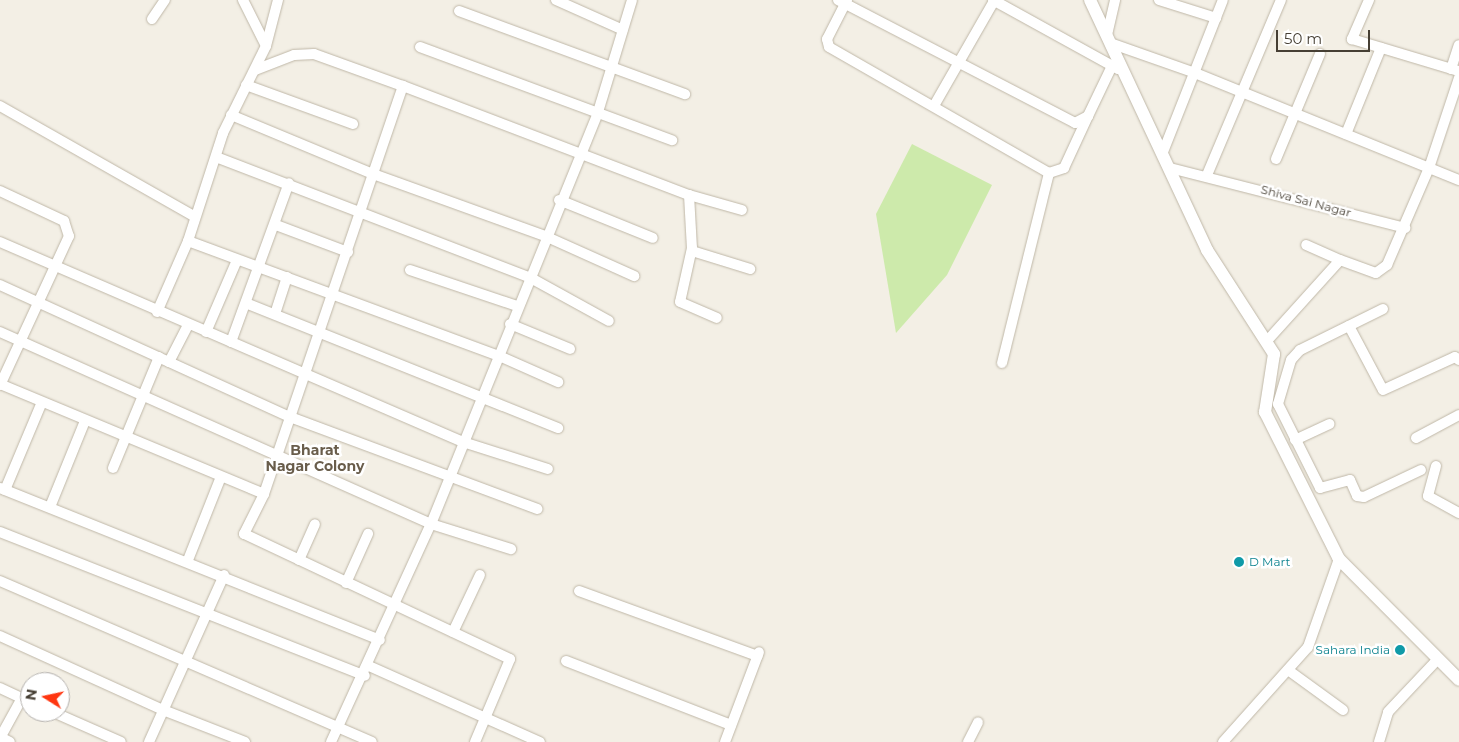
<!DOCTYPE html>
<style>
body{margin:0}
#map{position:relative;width:1459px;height:742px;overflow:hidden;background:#f3efe5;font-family:Montserrat,sans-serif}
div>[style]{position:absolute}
.green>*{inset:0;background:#cdeaab}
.roads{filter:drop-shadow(0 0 1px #bfb7a7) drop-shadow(0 0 1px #bfb7a7)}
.minor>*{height:10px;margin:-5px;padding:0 5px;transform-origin:5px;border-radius:5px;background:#fff}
.tertiary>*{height:12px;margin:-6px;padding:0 6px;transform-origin:6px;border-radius:6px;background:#fff}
.dots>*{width:14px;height:14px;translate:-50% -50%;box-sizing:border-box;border:2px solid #fff;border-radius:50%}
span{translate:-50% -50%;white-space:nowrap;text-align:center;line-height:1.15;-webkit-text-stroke:5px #fff;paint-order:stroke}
.street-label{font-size:12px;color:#463f34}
.culture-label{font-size:12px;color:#0d838f}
.left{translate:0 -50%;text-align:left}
.right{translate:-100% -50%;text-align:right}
.neighbourhood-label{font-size:14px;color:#695d4b;font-weight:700}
.north{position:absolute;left:20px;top:672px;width:50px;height:50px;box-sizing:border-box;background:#fff;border:1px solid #b5b2ae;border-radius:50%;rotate:280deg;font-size:14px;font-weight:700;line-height:20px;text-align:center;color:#463f34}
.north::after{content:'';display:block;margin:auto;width:18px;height:22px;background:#ff3610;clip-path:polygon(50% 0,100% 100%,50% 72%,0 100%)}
.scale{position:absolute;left:1276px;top:30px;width:94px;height:22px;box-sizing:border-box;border:2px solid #463f34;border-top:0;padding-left:6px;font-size:15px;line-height:18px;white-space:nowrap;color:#463f34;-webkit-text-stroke:4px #fff;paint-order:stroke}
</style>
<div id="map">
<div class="green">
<div style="clip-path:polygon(912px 144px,992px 185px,947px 275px,896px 333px,876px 214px)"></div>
</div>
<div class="roads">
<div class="minor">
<div style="left:243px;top:0;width:51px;rotate:63.4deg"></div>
<div style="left:556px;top:0;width:73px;rotate:24.1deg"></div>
<div style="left:838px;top:0;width:267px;rotate:27.4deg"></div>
<div style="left:1075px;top:123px;width:15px;rotate:-28deg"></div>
<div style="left:1088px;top:116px;width:55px;rotate:-64.4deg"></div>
<div style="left:847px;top:0;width:44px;rotate:117.1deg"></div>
<div style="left:827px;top:39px;width:8px;rotate:76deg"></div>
<div style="left:829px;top:47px;width:254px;rotate:29.8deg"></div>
<div style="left:1049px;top:173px;width:16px;rotate:-18deg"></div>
<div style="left:1064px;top:168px;width:57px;rotate:-65.2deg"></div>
<div style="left:993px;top:0;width:143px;rotate:28.9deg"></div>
<div style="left:1159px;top:0;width:60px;rotate:17.5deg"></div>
<div style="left:1369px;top:0;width:43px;rotate:113.6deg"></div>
<div style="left:1352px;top:39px;width:112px;rotate:16.7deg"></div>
<div style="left:459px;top:11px;width:241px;rotate:20.2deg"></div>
<div style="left:152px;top:19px;width:23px;rotate:-56deg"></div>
<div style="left:1107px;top:35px;width:36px;rotate:-77deg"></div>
<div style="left:1110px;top:43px;width:90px;rotate:19.4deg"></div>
<div style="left:1195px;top:73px;width:285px;rotate:22.1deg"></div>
<div style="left:420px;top:47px;width:269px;rotate:20.3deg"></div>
<div style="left:1451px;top:69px;width:25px;rotate:-72deg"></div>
<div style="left:255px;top:70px;width:42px;rotate:-21deg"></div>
<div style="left:294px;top:55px;width:20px;rotate:-3deg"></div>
<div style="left:314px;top:54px;width:95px;rotate:19.8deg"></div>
<div style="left:246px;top:85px;width:114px;rotate:20deg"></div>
<div style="left:935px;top:104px;width:119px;rotate:-60.2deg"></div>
<div style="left:0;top:106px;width:224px;rotate:29.6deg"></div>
<div style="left:231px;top:115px;width:154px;rotate:22.6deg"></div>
<div style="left:373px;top:174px;width:183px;rotate:19.8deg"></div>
<div style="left:545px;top:236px;width:98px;rotate:24.2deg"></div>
<div style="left:1346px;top:134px;width:93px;rotate:-67.9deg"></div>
<div style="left:1163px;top:152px;width:163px;rotate:-68.5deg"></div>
<div style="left:216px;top:157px;width:335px;rotate:21deg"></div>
<div style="left:529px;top:277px;width:91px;rotate:28.8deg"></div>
<div style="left:1276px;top:159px;width:114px;rotate:-67.3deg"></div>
<div style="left:1170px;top:168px;width:243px;rotate:14.3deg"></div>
<div style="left:1207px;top:175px;width:190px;rotate:-67.1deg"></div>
<div style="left:0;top:191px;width:71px;rotate:25.1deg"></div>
<div style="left:64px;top:221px;width:16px;rotate:72deg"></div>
<div style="left:69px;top:236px;width:164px;rotate:114.8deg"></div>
<div style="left:689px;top:195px;width:55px;rotate:15.8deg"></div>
<div style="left:559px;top:200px;width:101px;rotate:22deg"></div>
<div style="left:276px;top:225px;width:77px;rotate:20.6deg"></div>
<div style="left:188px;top:241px;width:329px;rotate:20.3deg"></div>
<div style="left:497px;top:355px;width:67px;rotate:23.9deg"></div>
<div style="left:0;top:242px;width:504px;rotate:23.36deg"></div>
<div style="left:463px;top:442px;width:89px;rotate:17.6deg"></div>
<div style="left:692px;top:251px;width:61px;rotate:17.2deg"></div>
<div style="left:1340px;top:260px;width:38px;rotate:20deg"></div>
<div style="left:1376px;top:273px;width:14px;rotate:-36deg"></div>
<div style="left:1387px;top:265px;width:106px;rotate:-66.6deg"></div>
<div style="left:1429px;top:168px;width:95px;rotate:-71.6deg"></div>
<div style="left:410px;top:270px;width:113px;rotate:18.6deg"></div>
<div style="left:0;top:285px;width:319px;rotate:24.5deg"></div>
<div style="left:290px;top:417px;width:264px;rotate:20.4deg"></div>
<div style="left:248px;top:304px;width:334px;rotate:21.8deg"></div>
<div style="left:1383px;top:309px;width:93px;rotate:153.7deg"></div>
<div style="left:1300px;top:350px;width:13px;rotate:132deg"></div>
<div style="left:1291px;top:360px;width:46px;rotate:106.5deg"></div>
<div style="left:1278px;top:404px;width:94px;rotate:63.4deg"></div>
<div style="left:1320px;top:488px;width:31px;rotate:-15deg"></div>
<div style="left:1350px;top:480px;width:17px;rotate:66deg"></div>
<div style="left:1357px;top:496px;width:7px;rotate:8deg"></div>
<div style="left:1364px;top:497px;width:63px;rotate:-25.3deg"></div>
<div style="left:157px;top:312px;width:77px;rotate:-66.4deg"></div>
<div style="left:188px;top:241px;width:114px;rotate:-72deg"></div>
<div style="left:223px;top:133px;width:97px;rotate:-63.7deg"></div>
<div style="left:266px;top:46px;width:48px;rotate:-75.4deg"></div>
<div style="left:275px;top:314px;width:39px;rotate:-72deg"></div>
<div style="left:510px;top:324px;width:65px;rotate:22.6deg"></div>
<div style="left:1349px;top:326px;width:72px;rotate:62deg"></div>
<div style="left:1383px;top:390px;width:79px;rotate:-24.6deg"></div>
<div style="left:1455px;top:357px;width:5px;rotate:37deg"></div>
<div style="left:0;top:332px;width:472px;rotate:24deg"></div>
<div style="left:431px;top:524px;width:84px;rotate:17.4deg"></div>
<div style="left:206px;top:332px;width:78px;rotate:-66.7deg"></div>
<div style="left:231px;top:342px;width:169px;rotate:-70deg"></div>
<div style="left:1266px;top:342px;width:110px;rotate:-47.9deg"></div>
<div style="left:1340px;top:260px;width:37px;rotate:-156deg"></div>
<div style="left:169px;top:362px;width:42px;rotate:-62.8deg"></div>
<div style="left:1002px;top:363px;width:196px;rotate:-76.1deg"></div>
<div style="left:0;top:384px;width:286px;rotate:22.6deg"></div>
<div style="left:1416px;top:438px;width:49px;rotate:-28.1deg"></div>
<div style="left:1295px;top:440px;width:38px;rotate:-25deg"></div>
<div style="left:1436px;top:466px;width:31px;rotate:105deg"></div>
<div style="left:1428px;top:496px;width:35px;rotate:29deg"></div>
<div style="left:113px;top:468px;width:120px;rotate:-67.5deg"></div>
<div style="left:0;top:488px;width:409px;rotate:21.8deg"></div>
<div style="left:5px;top:490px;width:95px;rotate:-67.2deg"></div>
<div style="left:50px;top:507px;width:93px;rotate:-67.9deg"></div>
<div style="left:0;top:532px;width:392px;rotate:21.5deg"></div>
<div style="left:188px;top:560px;width:87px;rotate:-68.4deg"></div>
<div style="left:299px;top:560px;width:39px;rotate:-66deg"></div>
<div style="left:0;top:581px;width:405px;rotate:23.4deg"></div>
<div style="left:346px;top:583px;width:54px;rotate:-65.8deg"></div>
<div style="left:579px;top:591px;width:190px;rotate:20deg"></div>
<div style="left:453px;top:632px;width:63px;rotate:-64.7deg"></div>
<div style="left:0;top:636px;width:179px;rotate:24.4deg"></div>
<div style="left:163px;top:710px;width:88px;rotate:21.3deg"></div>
<div style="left:566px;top:661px;width:177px;rotate:21.2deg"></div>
<div style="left:369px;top:666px;width:187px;rotate:24deg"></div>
<div style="left:1288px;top:670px;width:68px;rotate:36deg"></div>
<div style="left:0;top:688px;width:33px;rotate:25deg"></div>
<div style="left:53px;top:712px;width:74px;rotate:23.8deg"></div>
<div style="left:0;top:737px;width:11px;rotate:27deg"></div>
<div style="left:0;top:738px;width:46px;rotate:-61.2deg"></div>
<div style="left:149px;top:742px;width:183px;rotate:-65.8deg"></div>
<div style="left:331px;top:742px;width:240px;rotate:-65.4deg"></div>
<div style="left:431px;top:524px;width:445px;rotate:-67.9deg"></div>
<div style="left:598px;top:112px;width:117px;rotate:-73.1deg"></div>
<div style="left:475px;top:742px;width:90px;rotate:-67.1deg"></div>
<div style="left:510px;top:659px;width:294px;rotate:-154.8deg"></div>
<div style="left:244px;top:534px;width:45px;rotate:-63.4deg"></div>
<div style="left:264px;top:494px;width:431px;rotate:-71.2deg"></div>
<div style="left:403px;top:86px;width:306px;rotate:20.9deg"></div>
<div style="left:689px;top:195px;width:53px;rotate:86.8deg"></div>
<div style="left:692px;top:248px;width:55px;rotate:102.5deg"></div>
<div style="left:680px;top:302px;width:40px;rotate:23.4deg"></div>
<div style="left:725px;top:742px;width:96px;rotate:-69.3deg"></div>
<div style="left:968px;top:742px;width:22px;rotate:-63deg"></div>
<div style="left:1223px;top:742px;width:127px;rotate:-48.2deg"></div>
<div style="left:1308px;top:647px;width:93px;rotate:-70.6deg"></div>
<div style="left:1379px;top:742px;width:31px;rotate:-73deg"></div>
<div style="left:1388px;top:712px;width:73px;rotate:-46.7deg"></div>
</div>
<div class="tertiary">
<div style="left:1090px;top:0;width:276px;rotate:64.9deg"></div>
<div style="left:1207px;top:250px;width:124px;rotate:57.2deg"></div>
<div style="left:1274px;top:354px;width:59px;rotate:98.8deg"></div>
<div style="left:1265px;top:412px;width:165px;rotate:63.3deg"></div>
<div style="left:1339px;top:559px;width:170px;rotate:45.2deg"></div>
</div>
</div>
<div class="dots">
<div style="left:1239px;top:562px;background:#0f9aa8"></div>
<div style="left:1400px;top:650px;background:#0f9aa8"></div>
</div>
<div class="street-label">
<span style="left:1306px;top:201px;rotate:15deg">Shiva Sai Nagar</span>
</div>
<div class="culture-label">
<span class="left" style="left:1249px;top:562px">D Mart</span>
<span class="right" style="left:1390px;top:650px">Sahara India</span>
</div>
<div class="neighbourhood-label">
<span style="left:315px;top:458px">Bharat<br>Nagar Colony</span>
</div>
<div class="north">N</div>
<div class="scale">50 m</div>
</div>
